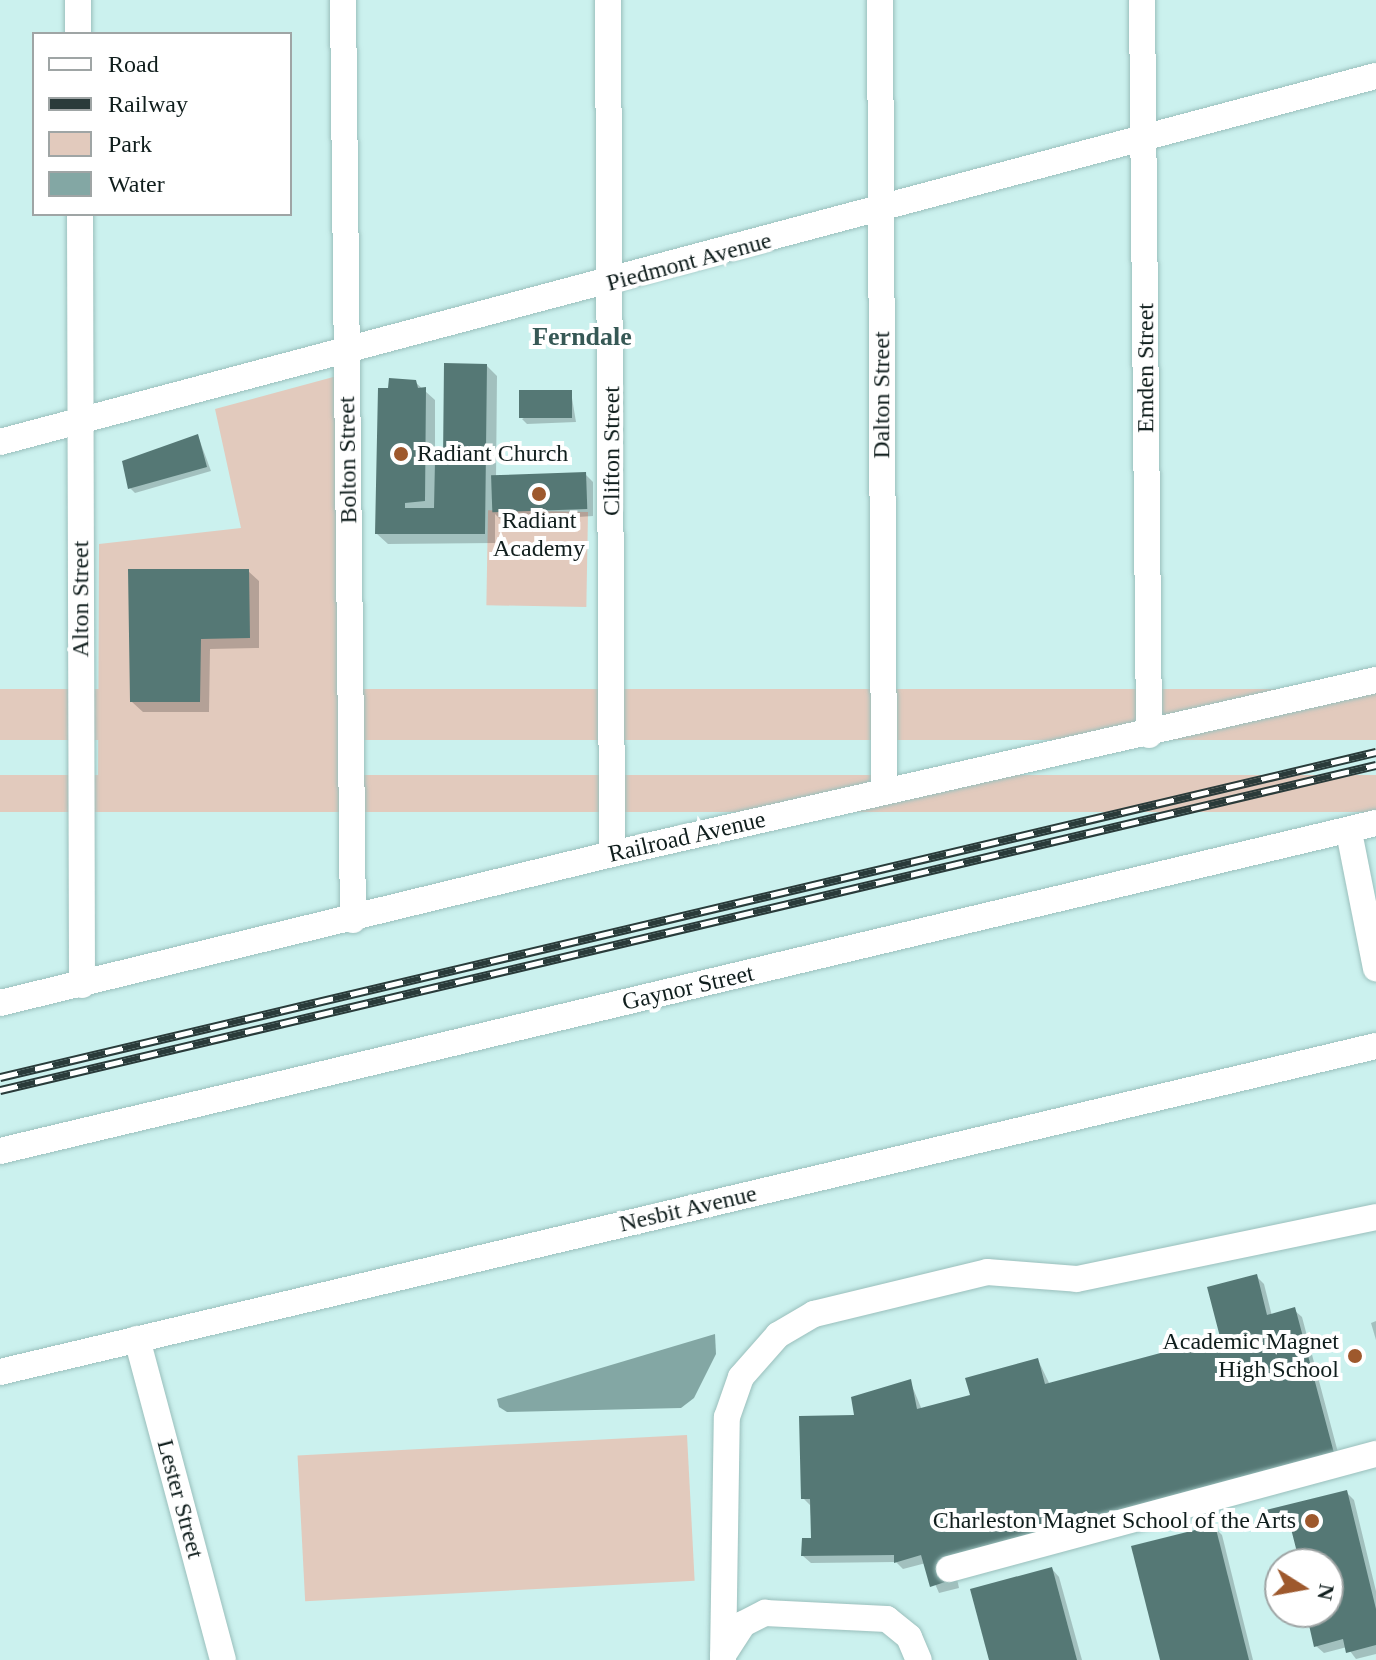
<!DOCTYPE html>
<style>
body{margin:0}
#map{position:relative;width:1376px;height:1660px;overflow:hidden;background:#cbf1ee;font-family:"Times New Roman",serif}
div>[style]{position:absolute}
.green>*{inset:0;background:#e2cabd;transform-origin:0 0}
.water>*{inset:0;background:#83a7a4}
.shadow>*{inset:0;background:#0003}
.building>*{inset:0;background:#557875;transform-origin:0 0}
.roads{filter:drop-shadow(0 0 2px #9abfbc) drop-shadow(0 0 2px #9abfbc)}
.minor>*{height:26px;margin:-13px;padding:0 13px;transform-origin:13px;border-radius:13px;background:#fff}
.rail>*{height:9px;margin-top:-4.5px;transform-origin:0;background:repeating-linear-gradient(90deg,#fff 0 18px,#2a3b3a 0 36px);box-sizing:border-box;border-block:2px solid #2a3b3a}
.dots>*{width:22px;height:22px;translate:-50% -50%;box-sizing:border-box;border:4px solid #fff;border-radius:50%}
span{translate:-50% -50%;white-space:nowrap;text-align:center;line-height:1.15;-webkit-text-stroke:8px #fff;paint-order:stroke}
.street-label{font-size:24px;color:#101e1d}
.poi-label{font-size:24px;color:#101e1d}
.left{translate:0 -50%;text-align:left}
.right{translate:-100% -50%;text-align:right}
.neighbourhood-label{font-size:26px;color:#365855;font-weight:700}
.legend{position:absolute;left:32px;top:32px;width:260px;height:184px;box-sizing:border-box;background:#fff;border:2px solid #9fa5a5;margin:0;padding:10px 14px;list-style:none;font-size:24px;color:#101e1d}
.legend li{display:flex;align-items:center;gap:16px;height:40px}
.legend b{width:40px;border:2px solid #9fa5a5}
.north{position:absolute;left:1264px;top:1548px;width:80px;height:80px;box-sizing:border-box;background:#fff;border:2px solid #9fa5a5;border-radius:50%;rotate:101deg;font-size:22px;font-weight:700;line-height:32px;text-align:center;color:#101e1d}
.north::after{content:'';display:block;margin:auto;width:28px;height:36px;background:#9e592d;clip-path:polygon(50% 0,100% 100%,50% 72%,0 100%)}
</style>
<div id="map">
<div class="green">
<div style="clip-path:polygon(337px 376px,350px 792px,98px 797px,99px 544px,241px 528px,215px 409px)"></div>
<div style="left:588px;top:512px;width:95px;height:100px;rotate:91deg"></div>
<div style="left:1376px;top:689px;width:51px;height:1414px;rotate:90deg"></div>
<div style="left:1376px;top:775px;width:37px;height:1414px;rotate:90deg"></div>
<div style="left:687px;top:1435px;width:146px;height:390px;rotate:87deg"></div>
</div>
<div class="water">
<div style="clip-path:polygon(715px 1334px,716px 1354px,694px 1398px,681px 1408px,507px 1412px,499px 1407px,497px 1399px)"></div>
</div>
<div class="shadow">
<div style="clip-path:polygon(487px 366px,497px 376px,496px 480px,585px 474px,593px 482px,593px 516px,503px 522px,495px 514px,495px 543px,388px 544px,377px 534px,415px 382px,435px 400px,435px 463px,445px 462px)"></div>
<div style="clip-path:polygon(571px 392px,576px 422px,527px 424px,522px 419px)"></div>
<div style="clip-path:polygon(198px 436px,211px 471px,135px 493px,130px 488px)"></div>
<div style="clip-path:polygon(248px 571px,259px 581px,259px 648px,210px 649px,209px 712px,143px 712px,132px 702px)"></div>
<div style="clip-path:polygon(1256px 1276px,1264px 1284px,1272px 1316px,1294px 1310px,1302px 1317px,1340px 1460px,954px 1565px,959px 1588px,939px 1593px,926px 1563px,903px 1569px,896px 1562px,811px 1563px,803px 1556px,813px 1540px,810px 1505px,803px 1498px,856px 1417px,910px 1381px,922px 1410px,972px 1396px,1038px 1360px,1050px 1385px,1223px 1338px)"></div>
<div style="clip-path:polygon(1376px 1321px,1376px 1340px,1371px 1323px)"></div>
<div style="clip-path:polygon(1346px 1492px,1354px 1500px,1376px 1591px,1376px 1654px,1356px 1659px,1347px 1647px,1324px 1653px,1316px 1646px,1308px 1612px,1328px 1612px,1328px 1564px,1302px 1564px,1292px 1524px,1274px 1529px,1266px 1521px)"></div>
<div style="clip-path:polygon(1214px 1527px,1222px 1535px,1253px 1660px,1162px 1660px)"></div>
<div style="clip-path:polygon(1052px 1569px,1059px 1577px,1082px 1660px,991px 1660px)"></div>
</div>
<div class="building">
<div style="clip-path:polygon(444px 363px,487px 364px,485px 534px,375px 534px,378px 388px,388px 388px,389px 378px,416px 380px,418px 388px,426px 387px,425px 501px,405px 503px,405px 508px,434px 508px,435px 461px,443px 460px)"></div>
<div style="left:572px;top:390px;width:28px;height:53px;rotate:90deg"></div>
<div style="clip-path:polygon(198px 434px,207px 467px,128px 489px,122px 461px)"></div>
<div style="left:586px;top:472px;width:37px;height:95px;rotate:88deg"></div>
<div style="clip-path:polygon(128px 569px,249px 569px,250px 638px,201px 639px,200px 702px,130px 702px)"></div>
<div style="clip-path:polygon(1257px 1274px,1267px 1315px,1295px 1307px,1334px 1453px,930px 1587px,921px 1555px,894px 1563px,894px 1555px,801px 1556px,802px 1538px,811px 1538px,810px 1499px,801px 1499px,799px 1416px,854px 1415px,851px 1397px,911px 1379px,917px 1409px,970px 1395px,965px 1378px,1038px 1358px,1045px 1384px,1220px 1337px,1207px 1287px)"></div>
<div style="clip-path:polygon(1347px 1490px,1376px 1609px,1376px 1645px,1346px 1653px,1343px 1639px,1314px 1647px,1306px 1612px,1328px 1612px,1328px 1564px,1300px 1564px,1288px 1517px,1264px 1522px,1262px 1511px)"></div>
<div style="clip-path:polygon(1215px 1525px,1249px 1660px,1160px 1660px,1131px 1546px)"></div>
<div style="clip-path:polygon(1052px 1567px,1077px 1660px,989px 1660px,970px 1589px)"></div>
</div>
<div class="roads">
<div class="minor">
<div style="left:78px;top:0;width:34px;rotate:90deg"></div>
<div style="left:343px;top:0;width:920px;rotate:89.38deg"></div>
<div style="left:608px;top:0;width:854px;rotate:89.73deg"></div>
<div style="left:880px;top:0;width:790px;rotate:89.71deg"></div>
<div style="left:1142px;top:0;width:735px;rotate:89.45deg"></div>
<div style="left:80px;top:214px;width:771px;rotate:89.85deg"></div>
<div style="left:0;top:442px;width:1424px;rotate:-14.9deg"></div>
<div style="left:1349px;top:832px;width:139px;rotate:78.8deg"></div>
<div style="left:0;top:1003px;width:630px;rotate:-13.68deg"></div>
<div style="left:612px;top:854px;width:784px;rotate:-12.83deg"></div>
<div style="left:0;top:1151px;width:1415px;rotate:-13.41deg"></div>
<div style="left:137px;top:1339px;width:332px;rotate:75deg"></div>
<div style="left:0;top:1372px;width:1414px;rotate:-13.33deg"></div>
<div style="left:949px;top:1569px;width:442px;rotate:-15.1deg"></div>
<div style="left:723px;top:1655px;width:37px;rotate:-57deg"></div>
<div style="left:743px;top:1624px;width:25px;rotate:-27deg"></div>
<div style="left:765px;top:1613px;width:122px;rotate:2.8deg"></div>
<div style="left:887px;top:1619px;width:28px;rotate:39deg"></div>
<div style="left:909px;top:1637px;width:25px;rotate:67deg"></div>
<div style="left:723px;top:1660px;width:243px;rotate:-89.1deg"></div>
<div style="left:727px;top:1417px;width:42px;rotate:-70.7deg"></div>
<div style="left:741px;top:1377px;width:56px;rotate:-48.6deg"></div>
<div style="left:778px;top:1335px;width:42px;rotate:-30.3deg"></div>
<div style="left:814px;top:1314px;width:178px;rotate:-13.6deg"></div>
<div style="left:987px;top:1272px;width:90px;rotate:4.4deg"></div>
<div style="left:1077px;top:1279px;width:305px;rotate:-11.7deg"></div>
</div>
</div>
<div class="rail">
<div style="left:0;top:1077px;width:1414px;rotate:-13.29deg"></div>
<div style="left:0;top:1090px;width:1414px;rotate:-13.29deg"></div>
</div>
<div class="dots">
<div style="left:401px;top:454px;background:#9e592d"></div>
<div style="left:539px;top:494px;background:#9e592d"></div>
<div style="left:1355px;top:1356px;background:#9e592d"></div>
<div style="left:1312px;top:1521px;background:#9e592d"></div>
</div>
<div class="street-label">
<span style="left:689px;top:262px;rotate:-15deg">Piedmont Avenue</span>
<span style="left:1146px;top:368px;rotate:-90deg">Emden Street</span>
<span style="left:882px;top:395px;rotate:-90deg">Dalton Street</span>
<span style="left:612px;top:451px;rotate:-90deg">Clifton Street</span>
<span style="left:348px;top:460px;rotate:-91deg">Bolton Street</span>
<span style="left:81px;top:599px;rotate:-90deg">Alton Street</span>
<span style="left:687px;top:837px;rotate:-13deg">Railroad Avenue</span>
<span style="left:688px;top:988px;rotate:-13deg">Gaynor Street</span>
<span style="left:688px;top:1209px;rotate:-13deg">Nesbit Avenue</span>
<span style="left:180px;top:1499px;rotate:75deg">Lester Street</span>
</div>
<div class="poi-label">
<span class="left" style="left:417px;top:454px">Radiant Church</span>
<span style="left:539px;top:535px">Radiant<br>Academy</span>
<span class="right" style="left:1339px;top:1356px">Academic Magnet<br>High School</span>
<span class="right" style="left:1296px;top:1521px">Charleston Magnet School of the Arts</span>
</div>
<div class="neighbourhood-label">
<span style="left:582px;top:337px">Ferndale</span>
</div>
<ul class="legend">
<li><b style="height:10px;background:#fff"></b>Road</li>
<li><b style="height:10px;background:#2a3b3a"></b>Railway</li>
<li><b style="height:22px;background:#e2cabd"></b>Park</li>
<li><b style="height:22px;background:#83a7a4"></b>Water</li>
</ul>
<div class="north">N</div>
</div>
